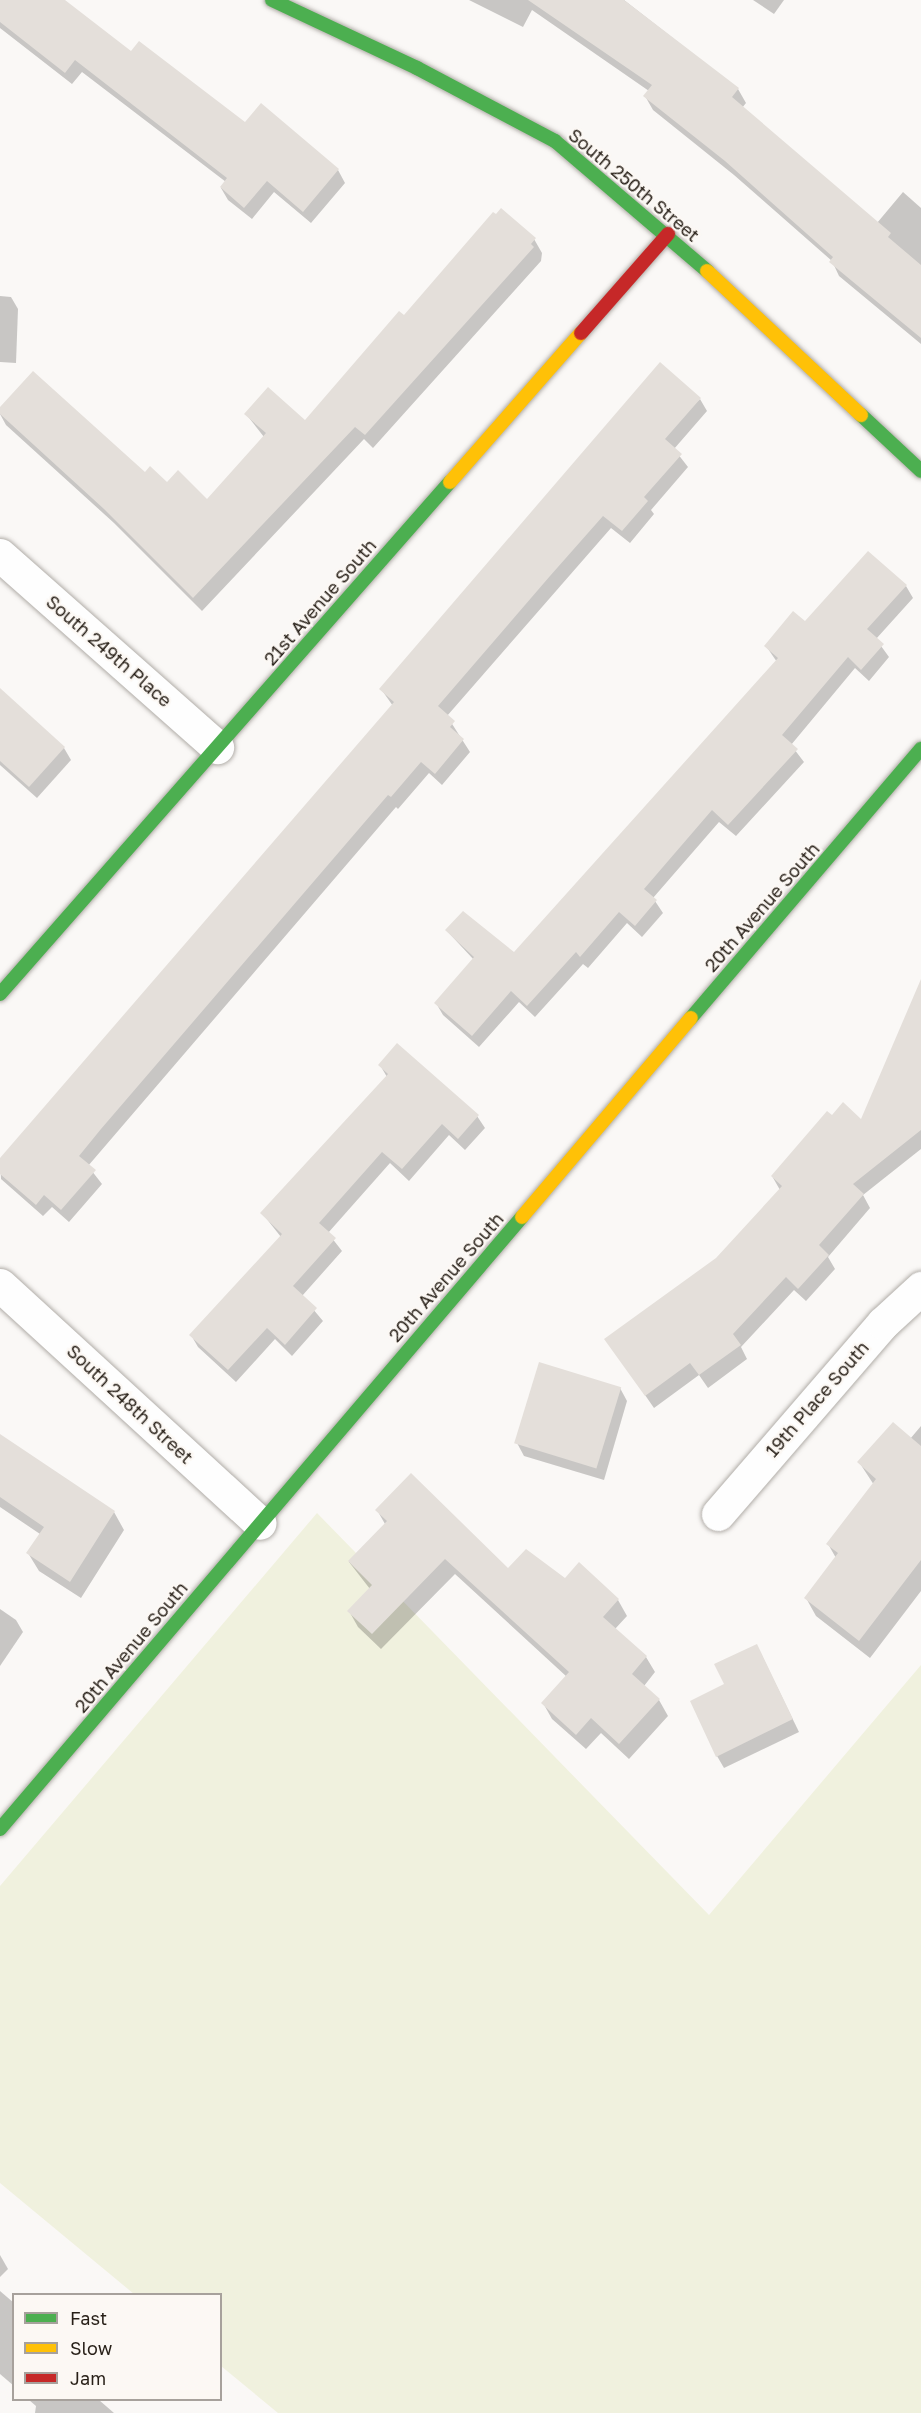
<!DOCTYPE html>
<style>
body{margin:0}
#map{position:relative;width:921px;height:2413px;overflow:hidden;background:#faf8f6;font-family:"Golos Text",sans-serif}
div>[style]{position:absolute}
.green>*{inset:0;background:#f0f1de}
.shadow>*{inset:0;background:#0003}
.building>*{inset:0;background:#e4dfda;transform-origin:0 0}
.roads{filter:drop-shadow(0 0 2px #b1ada8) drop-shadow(0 0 2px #b1ada8)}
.street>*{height:33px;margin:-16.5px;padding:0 16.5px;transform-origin:16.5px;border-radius:16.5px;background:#fefefe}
.fast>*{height:14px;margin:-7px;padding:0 7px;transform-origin:7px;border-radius:7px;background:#4caf50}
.slow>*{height:14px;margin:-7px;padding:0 7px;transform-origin:7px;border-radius:7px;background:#ffc107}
.jam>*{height:14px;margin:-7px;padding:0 7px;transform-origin:7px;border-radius:7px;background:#c62828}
span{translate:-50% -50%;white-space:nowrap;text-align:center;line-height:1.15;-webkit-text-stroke:4.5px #fcf8f4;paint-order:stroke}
.street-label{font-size:18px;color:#271f17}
.legend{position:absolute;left:12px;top:2293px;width:210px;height:108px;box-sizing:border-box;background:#fcf8f4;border:2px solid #a7a19c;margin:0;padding:8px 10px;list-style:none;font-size:18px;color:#271f17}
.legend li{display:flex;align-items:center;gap:12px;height:30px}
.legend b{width:30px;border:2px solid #a7a19c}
</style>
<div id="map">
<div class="green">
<div style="clip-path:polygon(317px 1513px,709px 1915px,921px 1665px,921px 2413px,278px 2413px,221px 2366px,220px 2294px,134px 2294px,0 2183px,0 1886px)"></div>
</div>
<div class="shadow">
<div style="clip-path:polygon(0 0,63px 0,131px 53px,246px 124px,261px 105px,338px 170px,345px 183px,311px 223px,274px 192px,252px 219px,228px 200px,221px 188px,226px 182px,82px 72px,72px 84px,0 28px)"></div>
<div style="clip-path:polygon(469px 0,624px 0,738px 89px,746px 103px,742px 108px,877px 223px,903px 192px,921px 208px,921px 344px,839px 276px,832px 261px,734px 175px,653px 110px,645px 96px,649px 91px,532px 10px,523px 27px)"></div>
<div style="clip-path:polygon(753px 0,784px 0,774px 14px)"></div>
<div style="clip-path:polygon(534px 239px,542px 253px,541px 261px,373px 448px,364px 439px,202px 611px,114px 523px,6px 425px,0 414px,0 409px,207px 501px,264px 437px,246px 414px,305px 423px,404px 317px)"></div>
<div style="clip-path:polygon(0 296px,11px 297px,18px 309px,16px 363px,0 362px)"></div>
<div style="clip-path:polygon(700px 399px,707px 411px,674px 449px,688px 467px,651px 510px,654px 514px,630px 543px,611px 528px,447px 716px,470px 752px,442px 785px,429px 773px,398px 809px,396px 807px,88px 1166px,102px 1184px,69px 1222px,52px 1207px,43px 1216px,1px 1179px,0 1160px,393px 706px,381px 689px)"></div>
<div style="clip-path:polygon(906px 586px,913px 598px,876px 639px,889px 657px,869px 681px,855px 668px,791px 745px,804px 762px,736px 836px,719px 822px,653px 898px,663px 913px,642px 937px,627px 923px,588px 968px,583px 964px,535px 1017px,519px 1002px,479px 1047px,443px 1015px,436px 1003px,474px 960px,447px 931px,514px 954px,777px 662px,766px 646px,805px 623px)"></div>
<div style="clip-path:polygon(0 690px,64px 748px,71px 760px,37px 798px,0 765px)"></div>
<div style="clip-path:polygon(921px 982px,921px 1149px,863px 1195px,870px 1208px,828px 1257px,835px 1269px,806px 1301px,794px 1290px,741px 1347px,747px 1359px,708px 1388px,699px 1375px,654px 1408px,606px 1339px,717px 1259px,780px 1190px,772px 1176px,832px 1117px,861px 1122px)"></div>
<div style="clip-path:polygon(380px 1065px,477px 1116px,485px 1128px,465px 1150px,449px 1135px,409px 1181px,390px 1163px,328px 1233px,342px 1251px,302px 1296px,323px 1321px,292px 1356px,275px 1339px,236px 1382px,198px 1347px,191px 1335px,281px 1237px,262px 1213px,387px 1077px)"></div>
<div style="clip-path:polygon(620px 1388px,627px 1401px,604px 1480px,524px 1456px,517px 1443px)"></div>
<div style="clip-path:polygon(921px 1426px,921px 1591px,870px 1658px,816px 1616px,806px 1598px,836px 1558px,828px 1544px,874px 1485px,859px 1462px,910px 1439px)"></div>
<div style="clip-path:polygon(0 1452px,114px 1512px,124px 1530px,81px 1598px,39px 1571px,28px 1553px,40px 1534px,0 1507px)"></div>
<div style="clip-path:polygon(377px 1510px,508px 1570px,565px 1580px,618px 1600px,627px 1616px,615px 1629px,646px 1657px,655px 1672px,644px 1686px,659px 1700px,668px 1716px,629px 1759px,601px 1733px,586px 1749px,552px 1719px,543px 1703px,567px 1677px,455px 1574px,381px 1649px,358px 1627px,349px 1611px,370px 1589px,349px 1562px,385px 1524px)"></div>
<div style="clip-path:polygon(0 1609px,16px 1620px,23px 1632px,0 1666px)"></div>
<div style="clip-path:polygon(763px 1658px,799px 1732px,724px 1768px,717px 1756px)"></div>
<div style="clip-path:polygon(0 2255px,8px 2269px,0 2277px)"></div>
<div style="clip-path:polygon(0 2291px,14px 2303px,14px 2386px,0 2374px)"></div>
<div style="clip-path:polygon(29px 2400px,99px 2400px,114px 2413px,35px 2413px,36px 2406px)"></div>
</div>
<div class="building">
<div style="clip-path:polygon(0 0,65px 0,131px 51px,139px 41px,245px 122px,261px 103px,339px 169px,303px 212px,267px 181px,244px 208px,220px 187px,227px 178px,75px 60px,65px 73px,0 22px)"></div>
<div style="clip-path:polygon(528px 0,624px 0,739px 88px,732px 97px,891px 233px,888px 237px,921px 265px,921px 338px,829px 262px,833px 257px,725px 161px,643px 96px,652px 85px)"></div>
<div style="clip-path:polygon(501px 208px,536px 238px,531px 244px,534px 247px,365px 435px,355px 427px,193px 598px,104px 509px,0 414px,0 407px,33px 371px,145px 472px,150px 466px,167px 482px,178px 470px,207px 499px,266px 433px,244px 414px,268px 387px,305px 420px,399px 311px,404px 315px,493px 212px,496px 214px)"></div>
<div style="clip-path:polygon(660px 362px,701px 398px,665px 439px,682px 454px,644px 497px,648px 501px,622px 531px,603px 516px,550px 576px,438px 706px,455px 721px,450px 727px,464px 739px,435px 774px,421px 762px,391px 797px,388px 795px,101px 1129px,79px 1156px,96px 1170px,61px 1210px,44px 1195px,36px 1205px,0 1174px,0 1158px,394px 702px,379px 689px)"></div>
<div style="clip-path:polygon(868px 551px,907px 585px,867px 629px,884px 644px,861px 670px,848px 657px,782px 735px,798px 749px,728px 825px,712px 810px,644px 889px,657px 900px,635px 926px,619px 912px,580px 957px,576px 952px,527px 1006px,511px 991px,472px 1036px,434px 1003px,474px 957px,445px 930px,463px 911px,514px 952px,778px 658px,764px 646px,793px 611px,805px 621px)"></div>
<div style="clip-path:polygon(0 688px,65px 747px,29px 787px,0 761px)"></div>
<div style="clip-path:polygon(921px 979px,921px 1130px,853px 1184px,864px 1194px,819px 1245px,829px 1255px,798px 1289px,786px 1277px,733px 1334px,741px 1345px,699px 1375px,690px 1363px,645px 1396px,604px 1339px,716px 1258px,782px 1186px,771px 1176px,827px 1111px,832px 1115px,843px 1102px,861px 1119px)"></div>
<div style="clip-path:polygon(397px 1043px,479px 1115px,458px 1139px,442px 1124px,402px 1169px,382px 1152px,319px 1223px,336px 1238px,293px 1286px,317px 1308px,285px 1345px,267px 1328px,228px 1370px,189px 1335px,282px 1234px,260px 1213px,388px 1074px,378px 1065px)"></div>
<div style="left:539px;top:1362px;width:86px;height:85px;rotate:17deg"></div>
<div style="clip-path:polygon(893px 1422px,921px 1446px,921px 1560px,859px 1641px,804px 1598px,838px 1553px,826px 1544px,876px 1479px,857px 1462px)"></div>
<div style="clip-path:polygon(0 1434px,115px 1511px,70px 1582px,26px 1553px,44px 1527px,0 1497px)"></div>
<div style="clip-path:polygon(411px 1473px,508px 1568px,526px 1549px,565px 1578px,579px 1562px,619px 1599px,603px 1617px,647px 1656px,632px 1674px,660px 1699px,619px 1744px,591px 1718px,576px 1735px,541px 1703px,569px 1672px,445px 1559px,372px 1634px,347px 1611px,372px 1585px,348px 1561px,387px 1521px,375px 1510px)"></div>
<div style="clip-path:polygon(757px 1644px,793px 1719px,716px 1757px,690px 1701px,724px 1684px,714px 1664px)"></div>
</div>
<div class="roads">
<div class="street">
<div style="left:0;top:555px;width:290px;rotate:41.5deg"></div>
<div style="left:0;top:1285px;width:352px;rotate:42.5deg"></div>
<div style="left:718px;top:1514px;width:252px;rotate:-49.2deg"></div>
<div style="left:883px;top:1323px;width:52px;rotate:-42.6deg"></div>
</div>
<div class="fast">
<div style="left:272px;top:0;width:160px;rotate:25.1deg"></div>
<div style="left:417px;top:68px;width:156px;rotate:27.9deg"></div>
<div style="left:555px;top:141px;width:200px;rotate:40.5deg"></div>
<div style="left:861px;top:415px;width:82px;rotate:43deg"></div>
<div style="left:0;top:994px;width:682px;rotate:-48.69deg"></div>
<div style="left:691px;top:1018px;width:354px;rotate:-49.5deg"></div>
<div style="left:0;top:1829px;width:804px;rotate:-49.54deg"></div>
</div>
<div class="slow">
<div style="left:707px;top:271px;width:211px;rotate:43.1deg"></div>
<div style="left:450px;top:482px;width:198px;rotate:-48.7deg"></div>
<div style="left:522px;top:1217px;width:261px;rotate:-49.7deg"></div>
</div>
<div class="jam">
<div style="left:581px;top:333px;width:132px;rotate:-48.7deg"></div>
</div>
</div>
<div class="street-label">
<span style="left:634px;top:185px;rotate:40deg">South 250th Street</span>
<span style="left:320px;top:602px;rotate:-49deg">21st Avenue South</span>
<span style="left:109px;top:651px;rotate:41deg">South 249th Place</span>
<span style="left:762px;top:907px;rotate:-49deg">20th Avenue South</span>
<span style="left:446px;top:1277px;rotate:-49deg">20th Avenue South</span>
<span style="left:817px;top:1399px;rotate:-49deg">19th Place South</span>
<span style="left:130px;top:1404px;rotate:43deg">South 248th Street</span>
<span style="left:131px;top:1647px;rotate:-50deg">20th Avenue South</span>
</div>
<ul class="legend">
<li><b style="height:8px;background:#4caf50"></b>Fast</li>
<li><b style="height:8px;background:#ffc107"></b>Slow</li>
<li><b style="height:8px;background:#c62828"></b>Jam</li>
</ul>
</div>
